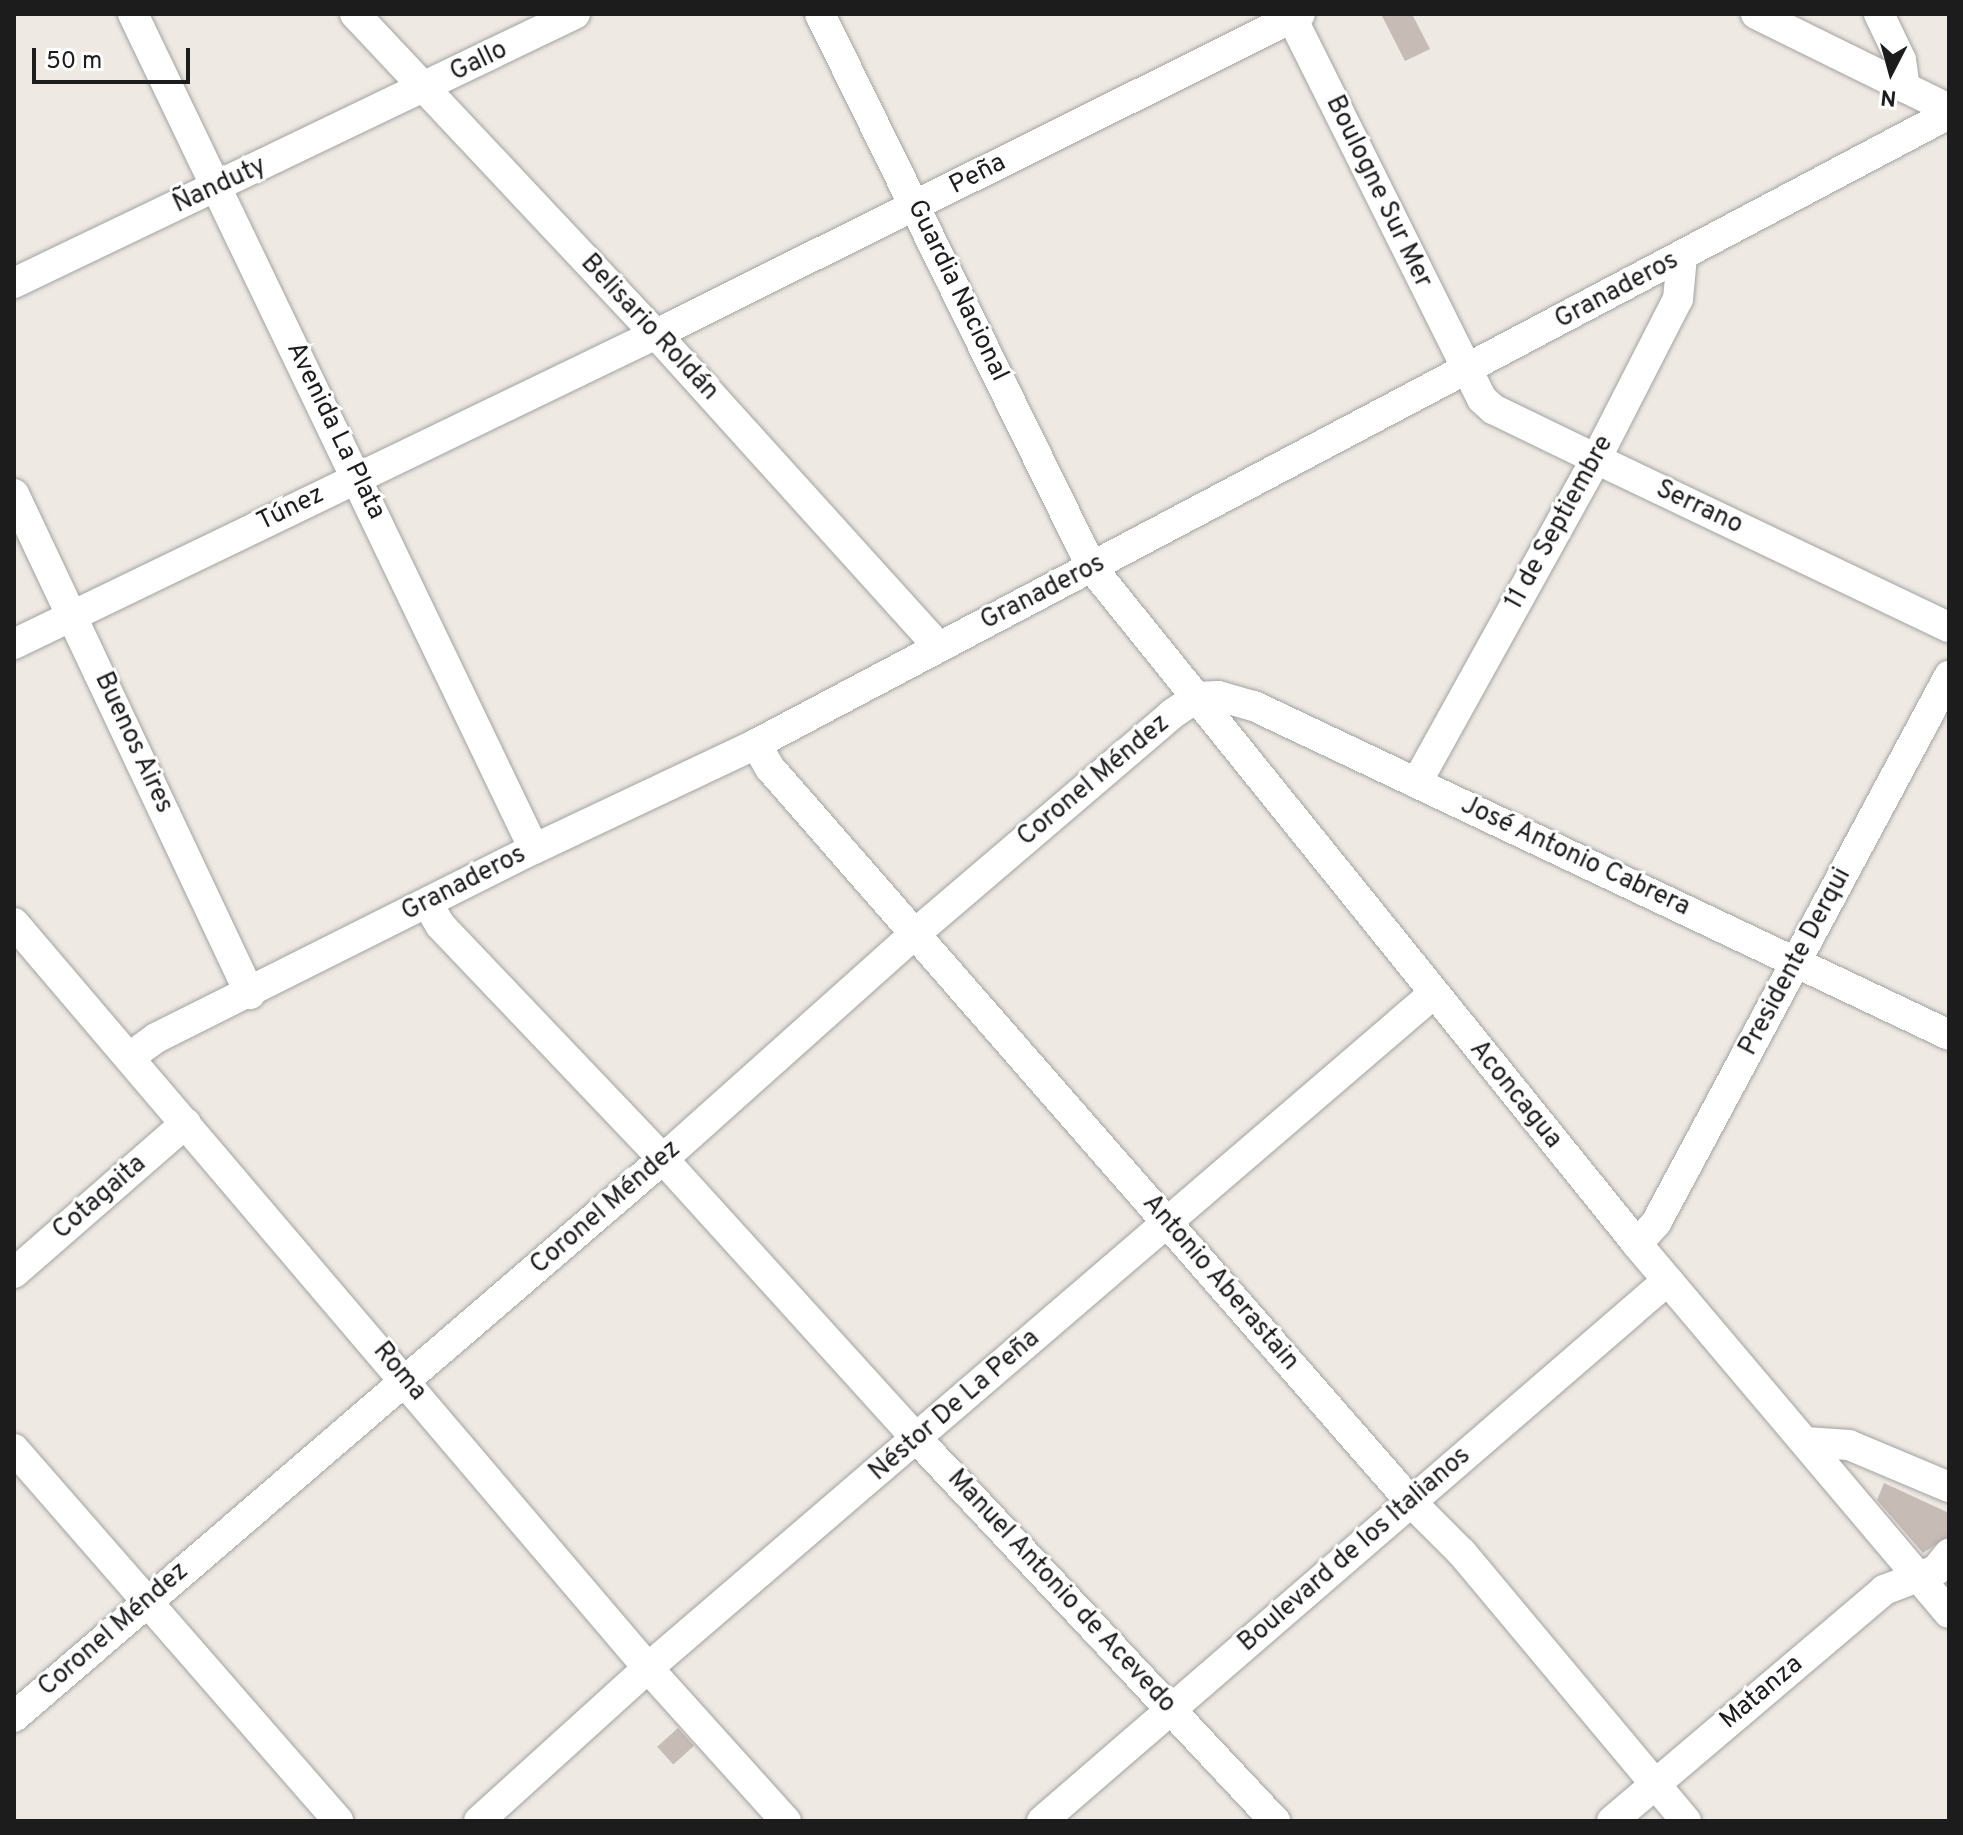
<!DOCTYPE html>
<meta charset="utf-8">
<style>
body{margin:0}
#map{position:relative;width:1963px;height:1835px;overflow:hidden;background:#eee9e2;font-family:Overpass,sans-serif}
div>[style]{position:absolute}
.building>*{inset:0;background:#c6bbb5;transform-origin:0 0}
.roads{filter:drop-shadow(0 0 2px #a3a3a3) drop-shadow(0 0 2px #a3a3a3)}
.minor>*{height:30px;margin:-15px;padding:0 15px;transform-origin:15px;border-radius:15px;background:#fff}
span{translate:-50% -50%;white-space:nowrap;text-align:center;line-height:1.15;-webkit-text-stroke:6px #fff;paint-order:stroke}
.street-label{font-size:26px;color:#1c1c1c}
.frame{position:absolute;inset:0;border:16px solid #1c1c1c;pointer-events:none}
.north{position:absolute;left:1851px;top:32px;width:80px;height:80px;-webkit-text-stroke:6px #fff;paint-order:stroke;rotate:186deg;font-size:22px;font-weight:700;line-height:32px;text-align:center;color:#1c1c1c}
.north::after{content:'';display:block;margin:auto;width:28px;height:36px;background:#1c1c1c;clip-path:polygon(50% 0,100% 100%,50% 72%,0 100%)}
.scale{position:absolute;left:32px;top:48px;width:158px;height:36px;box-sizing:border-box;border:4px solid #1c1c1c;border-top:0;padding-left:10px;font-size:24px;line-height:28px;white-space:nowrap;color:#1c1c1c;-webkit-text-stroke:6px #fff;paint-order:stroke}
</style>
<div id="map">
<div class="building">
<div style="clip-path:polygon(1381px 14px,1412px 14px,1430px 49px,1405px 61px)"></div>
<div style="clip-path:polygon(1884px 1483px,1949px 1513px,1949px 1536px,1923px 1553px,1877px 1500px)"></div>
<div style="left:678px;top:1728px;width:24px;height:28px;rotate:48deg"></div>
</div>
<div class="roads">
<div class="minor">
<div style="left:133px;top:14px;width:926px;rotate:64.35deg"></div>
<div style="left:355px;top:14px;width:439px;rotate:46.8deg"></div>
<div style="left:656px;top:334px;width:422px;rotate:47.9deg"></div>
<div style="left:820px;top:14px;width:617px;rotate:63.85deg"></div>
<div style="left:1092px;top:568px;width:868px;rotate:51.12deg"></div>
<div style="left:1637px;top:1244px;width:483px;rotate:49.8deg"></div>
<div style="left:1290px;top:14px;width:430px;rotate:63.5deg"></div>
<div style="left:1482px;top:399px;width:15px;rotate:42deg"></div>
<div style="left:1493px;top:409px;width:114px;rotate:25.9deg"></div>
<div style="left:1596px;top:459px;width:391px;rotate:25.5deg"></div>
<div style="left:1756px;top:14px;width:215px;rotate:26.2deg"></div>
<div style="left:1879px;top:14px;width:51px;rotate:64.4deg"></div>
<div style="left:1901px;top:60px;width:28px;rotate:82deg"></div>
<div style="left:14px;top:283px;width:622px;rotate:-25.62deg"></div>
<div style="left:14px;top:494px;width:553px;rotate:64.73deg"></div>
<div style="left:14px;top:644px;width:713px;rotate:-25.77deg"></div>
<div style="left:656px;top:334px;width:719px;rotate:-26.42deg"></div>
<div style="left:756px;top:744px;width:28px;rotate:60deg"></div>
<div style="left:770px;top:768px;width:974px;rotate:48.87deg"></div>
<div style="left:1411px;top:1502px;width:72px;rotate:45deg"></div>
<div style="left:1462px;top:1553px;width:349px;rotate:50.1deg"></div>
<div style="left:1417px;top:782px;width:369px;rotate:-61deg"></div>
<div style="left:1596px;top:459px;width:180px;rotate:-62.9deg"></div>
<div style="left:1678px;top:299px;width:42px;rotate:-84.6deg"></div>
<div style="left:427px;top:903px;width:26px;rotate:59deg"></div>
<div style="left:440px;top:925px;width:323px;rotate:46.4deg"></div>
<div style="left:663px;top:1159px;width:378px;rotate:47.8deg"></div>
<div style="left:917px;top:1439px;width:524px;rotate:46.86deg"></div>
<div style="left:14px;top:923px;width:978px;rotate:49.6deg"></div>
<div style="left:648px;top:1668px;width:206px;rotate:48deg"></div>
<div style="left:130px;top:1057px;width:32px;rotate:-36deg"></div>
<div style="left:156px;top:1038px;width:423px;rotate:-26.6deg"></div>
<div style="left:534px;top:849px;width:246px;rotate:-25.3deg"></div>
<div style="left:756px;top:744px;width:1349px;rotate:-27.84deg"></div>
<div style="left:1637px;top:1244px;width:28px;rotate:-48deg"></div>
<div style="left:1656px;top:1223px;width:621px;rotate:-61.82deg"></div>
<div style="left:14px;top:1273px;width:228px;rotate:-41.1deg"></div>
<div style="left:1806px;top:1442px;width:43px;rotate:4deg"></div>
<div style="left:1849px;top:1445px;width:108px;rotate:22.8deg"></div>
<div style="left:14px;top:1449px;width:493px;rotate:48.9deg"></div>
<div style="left:14px;top:1717px;width:856px;rotate:-40.69deg"></div>
<div style="left:663px;top:1159px;width:339px;rotate:-41.8deg"></div>
<div style="left:916px;top:933px;width:337px;rotate:-40.5deg"></div>
<div style="left:1172px;top:714px;width:30px;rotate:-34deg"></div>
<div style="left:1197px;top:697px;width:21px;rotate:-3deg"></div>
<div style="left:1218px;top:696px;width:37px;rotate:16deg"></div>
<div style="left:1254px;top:706px;width:769px;rotate:25.33deg"></div>
<div style="left:479px;top:1821px;width:228px;rotate:-42.2deg"></div>
<div style="left:648px;top:1668px;width:1035px;rotate:-40.65deg"></div>
<div style="left:1042px;top:1821px;width:827px;rotate:-40.83deg"></div>
<div style="left:1612px;top:1821px;width:357px;rotate:-40.3deg"></div>
<div style="left:1884px;top:1590px;width:56px;rotate:-21deg"></div>
<div style="left:1936px;top:1570px;width:21px;rotate:-51deg"></div>
</div>
</div>
<div class="street-label">
<span style="left:479px;top:62px;rotate:-26deg">Gallo</span>
<span style="left:978px;top:175px;rotate:-27deg">Peña</span>
<span style="left:220px;top:186px;rotate:-25deg">Ñanduty</span>
<span style="left:1378px;top:192px;rotate:64deg">Boulogne Sur Mer</span>
<span style="left:957px;top:291px;rotate:64deg">Guardia Nacional</span>
<span style="left:1617px;top:291px;rotate:-28deg">Granaderos</span>
<span style="left:649px;top:328px;rotate:47deg">Belisario Roldán</span>
<span style="left:335px;top:431px;rotate:64deg">Avenida La Plata</span>
<span style="left:1699px;top:508px;rotate:25deg">Serrano</span>
<span style="left:291px;top:509px;rotate:-26deg">Túnez</span>
<span style="left:1560px;top:523px;rotate:-61deg">11 de Septiembre</span>
<span style="left:1043px;top:593px;rotate:-27deg">Granaderos</span>
<span style="left:133px;top:743px;rotate:65deg">Buenos Aires</span>
<span style="left:1094px;top:781px;rotate:-40deg">Coronel Méndez</span>
<span style="left:1575px;top:857px;rotate:25deg">José Antonio Cabrera</span>
<span style="left:464px;top:884px;rotate:-27deg">Granaderos</span>
<span style="left:1796px;top:962px;rotate:-62deg">Presidente Derqui</span>
<span style="left:1515px;top:1095px;rotate:51deg">Aconcagua</span>
<span style="left:100px;top:1198px;rotate:-41deg">Cotagaita</span>
<span style="left:606px;top:1208px;rotate:-41deg">Coronel Méndez</span>
<span style="left:1220px;top:1283px;rotate:49deg">Antonio Aberastain</span>
<span style="left:399px;top:1372px;rotate:50deg">Roma</span>
<span style="left:955px;top:1406px;rotate:-41deg">Néstor De La Peña</span>
<span style="left:1355px;top:1550px;rotate:-41deg">Boulevard de los Italianos</span>
<span style="left:1061px;top:1592px;rotate:47deg">Manuel Antonio de Acevedo</span>
<span style="left:114px;top:1630px;rotate:-41deg">Coronel Méndez</span>
<span style="left:1762px;top:1693px;rotate:-40deg">Matanza</span>
</div>
<div class="frame"></div>
<div class="north">N</div>
<div class="scale">50 m</div>
</div>
